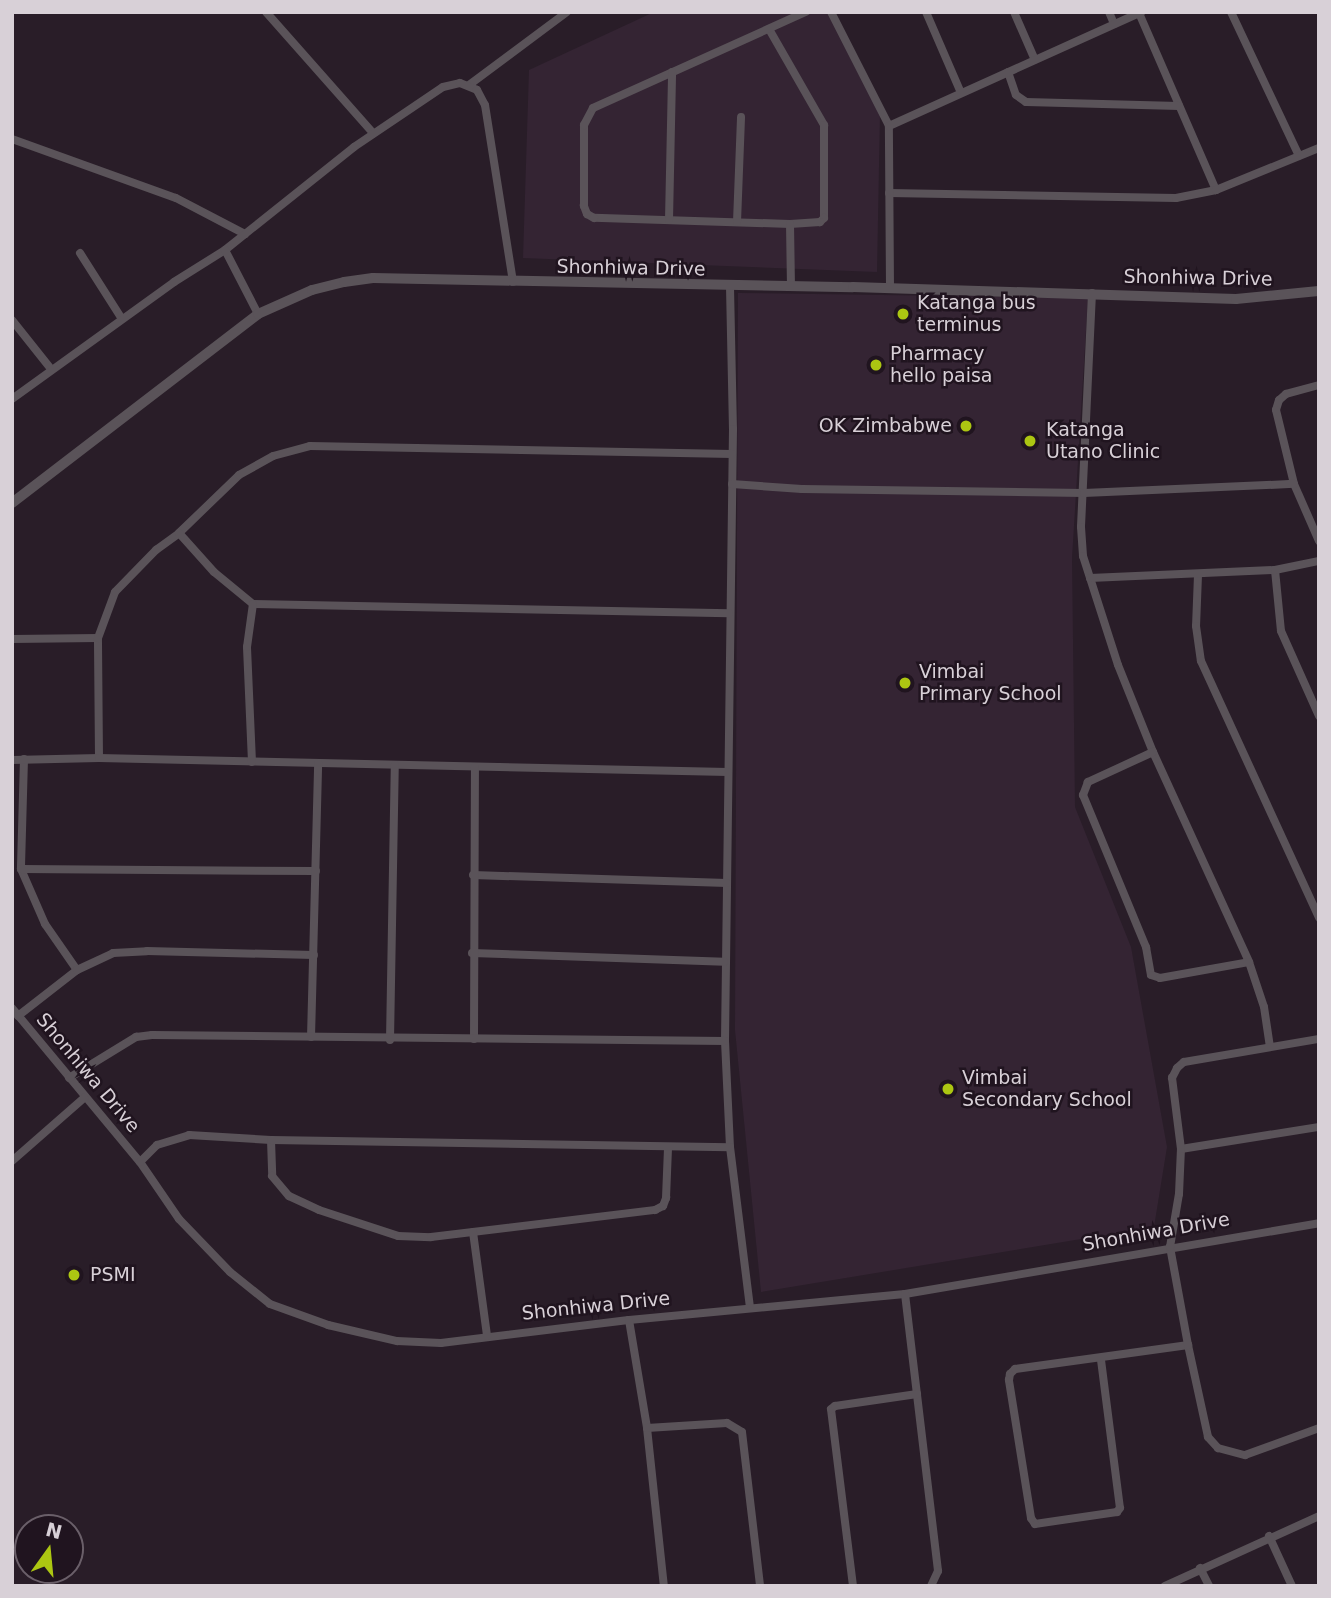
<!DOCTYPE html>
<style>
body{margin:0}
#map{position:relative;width:1331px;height:1598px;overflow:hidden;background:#291d28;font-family:"DejaVu Sans",sans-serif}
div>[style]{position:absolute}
.built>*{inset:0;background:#342433}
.minor>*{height:8px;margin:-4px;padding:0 4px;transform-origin:4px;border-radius:4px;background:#5a5359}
.tertiary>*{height:10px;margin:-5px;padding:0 5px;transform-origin:5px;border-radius:5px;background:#5a5359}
.dots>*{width:19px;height:19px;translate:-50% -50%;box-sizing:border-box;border:4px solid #20141f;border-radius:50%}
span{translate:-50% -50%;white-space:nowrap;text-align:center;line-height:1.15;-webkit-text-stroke:5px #20141f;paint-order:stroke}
.street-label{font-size:19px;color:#d8d0d7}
.poi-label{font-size:19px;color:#d8d0d7}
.left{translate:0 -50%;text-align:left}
.right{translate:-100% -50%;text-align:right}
.frame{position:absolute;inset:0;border:14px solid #d8d0d7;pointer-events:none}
.north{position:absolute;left:14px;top:1514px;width:70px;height:70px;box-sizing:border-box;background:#20141f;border:2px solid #6a5f69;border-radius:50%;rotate:15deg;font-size:19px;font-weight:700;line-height:28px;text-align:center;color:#d8d0d7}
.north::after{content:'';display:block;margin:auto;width:24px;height:32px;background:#acc612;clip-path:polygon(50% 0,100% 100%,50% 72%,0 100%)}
</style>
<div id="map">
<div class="built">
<div style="clip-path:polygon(654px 12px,831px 12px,880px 113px,877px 272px,523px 258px,529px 70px)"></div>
<div style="clip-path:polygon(738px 293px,1088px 298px,1072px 558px,1075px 807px,1131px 947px,1167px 1147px,1154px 1227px,761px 1292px,735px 1030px)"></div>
</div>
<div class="minor">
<div style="left:266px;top:12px;width:162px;rotate:48.5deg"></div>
<div style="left:831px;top:12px;width:128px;rotate:63deg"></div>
<div style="left:926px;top:12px;width:88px;rotate:66.6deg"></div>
<div style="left:1014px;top:12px;width:52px;rotate:66.4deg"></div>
<div style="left:1109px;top:12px;width:13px;rotate:67deg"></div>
<div style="left:1231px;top:12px;width:159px;rotate:64.7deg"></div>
<div style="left:1139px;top:13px;width:193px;rotate:66.5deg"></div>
<div style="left:769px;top:29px;width:111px;rotate:60.2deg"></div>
<div style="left:824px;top:125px;width:93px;rotate:90deg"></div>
<div style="left:824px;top:218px;width:6px;rotate:135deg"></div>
<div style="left:820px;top:222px;width:30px;rotate:176deg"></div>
<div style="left:790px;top:224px;width:196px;rotate:-178.2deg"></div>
<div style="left:594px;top:218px;width:8px;rotate:-150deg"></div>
<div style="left:587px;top:214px;width:9px;rotate:-111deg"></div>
<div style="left:584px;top:206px;width:81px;rotate:-90deg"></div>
<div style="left:584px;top:125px;width:19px;rotate:-62deg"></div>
<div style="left:593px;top:108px;width:234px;rotate:-24.3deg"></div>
<div style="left:1008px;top:72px;width:24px;rotate:71deg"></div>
<div style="left:1016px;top:95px;width:12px;rotate:35deg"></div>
<div style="left:1026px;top:102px;width:153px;rotate:1.5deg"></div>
<div style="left:469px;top:85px;width:122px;rotate:-36.7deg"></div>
<div style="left:12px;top:139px;width:174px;rotate:19.8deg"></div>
<div style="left:176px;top:198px;width:78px;rotate:27.6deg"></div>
<div style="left:889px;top:193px;width:287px;rotate:1deg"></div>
<div style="left:1176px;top:198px;width:41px;rotate:-11.3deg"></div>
<div style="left:1216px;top:190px;width:111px;rotate:-22.2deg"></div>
<div style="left:669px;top:220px;width:148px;rotate:-88.8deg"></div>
<div style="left:737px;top:222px;width:105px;rotate:-87.8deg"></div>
<div style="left:790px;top:224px;width:62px;rotate:89.1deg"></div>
<div style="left:225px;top:250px;width:165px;rotate:-38.6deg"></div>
<div style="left:354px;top:147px;width:107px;rotate:-34deg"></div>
<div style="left:443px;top:87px;width:17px;rotate:-13deg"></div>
<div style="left:460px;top:83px;width:18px;rotate:22deg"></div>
<div style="left:477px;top:90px;width:17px;rotate:62deg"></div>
<div style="left:485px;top:105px;width:179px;rotate:81deg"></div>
<div style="left:80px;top:253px;width:78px;rotate:57.5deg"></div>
<div style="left:730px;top:287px;width:142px;rotate:88.8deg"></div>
<div style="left:733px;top:429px;width:612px;rotate:90.75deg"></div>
<div style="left:725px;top:1041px;width:106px;rotate:87.3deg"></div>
<div style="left:730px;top:1147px;width:162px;rotate:82.9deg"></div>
<div style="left:890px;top:288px;width:162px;rotate:-90.4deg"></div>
<div style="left:889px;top:126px;width:277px;rotate:-24.3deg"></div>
<div style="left:1092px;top:293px;width:234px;rotate:92.7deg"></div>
<div style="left:1081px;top:527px;width:29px;rotate:86deg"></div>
<div style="left:1083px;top:556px;width:114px;rotate:72.2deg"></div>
<div style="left:1118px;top:665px;width:94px;rotate:68.1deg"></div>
<div style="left:1153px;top:752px;width:231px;rotate:65.4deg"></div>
<div style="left:1249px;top:962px;width:47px;rotate:71.6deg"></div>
<div style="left:1264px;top:1007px;width:40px;rotate:81.5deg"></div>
<div style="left:12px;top:320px;width:63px;rotate:51.5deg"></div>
<div style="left:1319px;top:385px;width:34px;rotate:165deg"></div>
<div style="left:1286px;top:394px;width:9px;rotate:139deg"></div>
<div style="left:1279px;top:400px;width:10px;rotate:107deg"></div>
<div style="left:1276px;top:410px;width:76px;rotate:76.3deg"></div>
<div style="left:1294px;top:484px;width:62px;rotate:66.3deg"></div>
<div style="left:12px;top:399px;width:200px;rotate:-35.8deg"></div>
<div style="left:174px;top:282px;width:60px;rotate:-32.1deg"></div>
<div style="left:225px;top:250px;width:72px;rotate:62.7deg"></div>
<div style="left:732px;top:484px;width:70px;rotate:4.1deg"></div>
<div style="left:802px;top:489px;width:282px;rotate:0.8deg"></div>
<div style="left:1084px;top:493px;width:210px;rotate:-2.5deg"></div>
<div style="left:179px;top:533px;width:83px;rotate:-44deg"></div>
<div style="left:239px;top:475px;width:39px;rotate:-29deg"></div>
<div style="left:273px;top:456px;width:38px;rotate:-15deg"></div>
<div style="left:310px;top:446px;width:422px;rotate:1.1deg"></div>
<div style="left:1275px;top:570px;width:61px;rotate:84.4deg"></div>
<div style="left:1281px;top:631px;width:93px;rotate:65.9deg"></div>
<div style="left:1198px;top:575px;width:51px;rotate:92.2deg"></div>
<div style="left:1196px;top:626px;width:35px;rotate:82deg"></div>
<div style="left:1201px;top:661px;width:283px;rotate:65.3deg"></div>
<div style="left:1090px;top:578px;width:185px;rotate:-2.5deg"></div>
<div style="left:1275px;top:570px;width:45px;rotate:-11.6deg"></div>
<div style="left:12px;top:639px;width:86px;rotate:-0.7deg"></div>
<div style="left:1153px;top:752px;width:72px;rotate:155.2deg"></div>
<div style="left:1088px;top:782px;width:14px;rotate:111deg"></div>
<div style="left:1083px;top:795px;width:165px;rotate:67.5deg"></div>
<div style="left:1146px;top:947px;width:28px;rotate:80deg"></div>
<div style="left:1151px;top:975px;width:9px;rotate:18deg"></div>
<div style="left:1160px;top:978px;width:90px;rotate:-10.2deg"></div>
<div style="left:99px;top:758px;width:120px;rotate:-90.5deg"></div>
<div style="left:98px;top:638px;width:49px;rotate:-69.7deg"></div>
<div style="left:115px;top:592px;width:59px;rotate:-45.7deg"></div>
<div style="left:156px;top:550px;width:29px;rotate:-36deg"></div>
<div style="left:179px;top:533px;width:52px;rotate:48.1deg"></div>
<div style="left:214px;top:572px;width:50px;rotate:39.4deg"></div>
<div style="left:253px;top:604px;width:476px;rotate:1.1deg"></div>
<div style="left:24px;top:759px;width:110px;rotate:91.6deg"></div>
<div style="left:21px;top:869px;width:60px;rotate:66.4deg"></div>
<div style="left:45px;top:924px;width:56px;rotate:55.2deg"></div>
<div style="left:12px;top:760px;width:87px;rotate:-1.3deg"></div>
<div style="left:99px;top:758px;width:629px;rotate:1.28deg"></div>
<div style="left:252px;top:762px;width:115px;rotate:-92.5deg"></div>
<div style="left:247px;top:647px;width:43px;rotate:-82.1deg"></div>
<div style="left:21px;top:869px;width:295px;rotate:0.4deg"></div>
<div style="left:473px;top:875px;width:254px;rotate:1.8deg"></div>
<div style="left:472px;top:953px;width:252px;rotate:2deg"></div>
<div style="left:12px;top:1008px;width:200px;rotate:50.3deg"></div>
<div style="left:140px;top:1162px;width:69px;rotate:55.6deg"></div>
<div style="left:179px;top:1219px;width:74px;rotate:46.1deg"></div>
<div style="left:230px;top:1272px;width:51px;rotate:38.7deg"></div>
<div style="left:270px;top:1304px;width:62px;rotate:19.9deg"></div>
<div style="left:328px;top:1325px;width:71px;rotate:13.1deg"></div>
<div style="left:397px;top:1341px;width:44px;rotate:2.6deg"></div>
<div style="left:441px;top:1343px;width:189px;rotate:-7deg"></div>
<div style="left:629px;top:1320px;width:277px;rotate:-5.4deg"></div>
<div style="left:905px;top:1294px;width:420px;rotate:-9.7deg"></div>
<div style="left:18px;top:1016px;width:75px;rotate:-37.9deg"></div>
<div style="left:77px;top:970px;width:40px;rotate:-25deg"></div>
<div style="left:113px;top:953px;width:34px;rotate:-3deg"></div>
<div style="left:147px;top:951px;width:167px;rotate:1.4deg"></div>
<div style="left:311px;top:1037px;width:274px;rotate:-88.5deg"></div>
<div style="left:474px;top:1039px;width:272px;rotate:-89.8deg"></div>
<div style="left:390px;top:1040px;width:275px;rotate:-89deg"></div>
<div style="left:69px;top:1078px;width:79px;rotate:-31.5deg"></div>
<div style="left:136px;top:1037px;width:16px;rotate:-7deg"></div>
<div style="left:152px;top:1035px;width:573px;rotate:0.6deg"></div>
<div style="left:271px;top:1140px;width:36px;rotate:88deg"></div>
<div style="left:272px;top:1176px;width:26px;rotate:50deg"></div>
<div style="left:289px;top:1196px;width:33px;rotate:25deg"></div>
<div style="left:319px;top:1210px;width:83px;rotate:18.2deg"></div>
<div style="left:398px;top:1236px;width:33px;rotate:2deg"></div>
<div style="left:431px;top:1237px;width:226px;rotate:-6.9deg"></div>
<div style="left:655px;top:1210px;width:9px;rotate:-27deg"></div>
<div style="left:663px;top:1206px;width:9px;rotate:-69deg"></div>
<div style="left:666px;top:1198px;width:50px;rotate:-87.7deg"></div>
<div style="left:1181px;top:1149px;width:140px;rotate:-9.1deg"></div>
<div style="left:12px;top:1161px;width:96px;rotate:-41.2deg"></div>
<div style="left:140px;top:1162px;width:24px;rotate:-45deg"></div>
<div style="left:157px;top:1145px;width:34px;rotate:-17deg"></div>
<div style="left:189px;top:1135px;width:82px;rotate:3.5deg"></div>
<div style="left:271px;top:1140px;width:459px;rotate:0.9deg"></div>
<div style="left:473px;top:1232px;width:105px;rotate:82.3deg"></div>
<div style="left:905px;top:1294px;width:279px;rotate:83.2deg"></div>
<div style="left:938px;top:1571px;width:17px;rotate:115deg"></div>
<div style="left:629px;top:1320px;width:109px;rotate:80.5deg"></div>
<div style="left:647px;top:1428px;width:159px;rotate:83.9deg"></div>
<div style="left:1188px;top:1345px;width:94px;rotate:77.7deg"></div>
<div style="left:1208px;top:1437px;width:15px;rotate:48deg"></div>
<div style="left:1218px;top:1448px;width:28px;rotate:15deg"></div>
<div style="left:1245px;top:1455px;width:79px;rotate:-20deg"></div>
<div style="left:1101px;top:1360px;width:149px;rotate:82.7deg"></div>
<div style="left:1120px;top:1508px;width:5px;rotate:127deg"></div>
<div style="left:1117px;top:1512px;width:83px;rotate:171.7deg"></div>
<div style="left:1035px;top:1524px;width:7px;rotate:-124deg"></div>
<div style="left:1031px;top:1518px;width:140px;rotate:-99.1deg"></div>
<div style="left:1009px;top:1380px;width:6px;rotate:-81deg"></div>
<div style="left:1010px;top:1374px;width:7px;rotate:-45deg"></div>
<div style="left:1015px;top:1369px;width:175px;rotate:-7.9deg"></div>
<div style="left:1188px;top:1345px;width:100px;rotate:-100.4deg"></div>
<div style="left:1170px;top:1247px;width:54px;rotate:-80.4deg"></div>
<div style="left:1179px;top:1194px;width:45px;rotate:-87.5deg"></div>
<div style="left:1181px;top:1149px;width:72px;rotate:-97.2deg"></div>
<div style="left:1172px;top:1078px;width:11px;rotate:-63deg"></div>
<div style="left:1177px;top:1068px;width:9px;rotate:-41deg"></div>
<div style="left:1184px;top:1062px;width:137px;rotate:-9.7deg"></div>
<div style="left:647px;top:1428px;width:80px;rotate:-3.6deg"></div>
<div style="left:727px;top:1423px;width:17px;rotate:31deg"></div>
<div style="left:742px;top:1432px;width:155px;rotate:83.3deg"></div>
<div style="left:1269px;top:1536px;width:55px;rotate:65.3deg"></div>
<div style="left:1200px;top:1568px;width:20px;rotate:63deg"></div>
<div style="left:853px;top:1586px;width:178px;rotate:-97.1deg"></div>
<div style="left:831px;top:1409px;width:5px;rotate:-37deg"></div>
<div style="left:835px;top:1406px;width:83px;rotate:-8.3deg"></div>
<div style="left:1165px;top:1586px;width:169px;rotate:-24.4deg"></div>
</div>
<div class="tertiary">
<div style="left:12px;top:503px;width:310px;rotate:-37.5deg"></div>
<div style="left:258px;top:314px;width:59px;rotate:-24deg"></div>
<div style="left:312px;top:290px;width:33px;rotate:-14deg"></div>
<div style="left:344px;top:282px;width:29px;rotate:-8deg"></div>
<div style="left:373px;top:278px;width:480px;rotate:1.1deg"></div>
<div style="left:853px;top:287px;width:383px;rotate:1.8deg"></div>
<div style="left:1236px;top:299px;width:83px;rotate:-5.5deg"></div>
</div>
<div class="dots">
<div style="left:903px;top:314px;background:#acc612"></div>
<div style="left:876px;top:365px;background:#acc612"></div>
<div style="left:966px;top:426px;background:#acc612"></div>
<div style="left:1030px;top:441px;background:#acc612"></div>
<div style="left:905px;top:683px;background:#acc612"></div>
<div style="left:948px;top:1089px;background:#acc612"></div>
<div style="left:74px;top:1275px;background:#acc612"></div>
</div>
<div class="street-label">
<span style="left:631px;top:268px;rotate:1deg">Shonhiwa Drive</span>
<span style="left:1198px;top:278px;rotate:1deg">Shonhiwa Drive</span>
<span style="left:88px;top:1073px;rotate:50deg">Shonhiwa Drive</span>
<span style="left:1156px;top:1232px;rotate:-10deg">Shonhiwa Drive</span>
<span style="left:596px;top:1306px;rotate:-6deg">Shonhiwa Drive</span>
</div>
<div class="poi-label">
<span class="left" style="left:917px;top:314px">Katanga bus<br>terminus</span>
<span class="left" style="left:890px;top:365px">Pharmacy<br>hello paisa</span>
<span class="right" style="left:952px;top:426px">OK Zimbabwe</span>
<span class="left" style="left:1046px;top:441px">Katanga<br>Utano Clinic</span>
<span class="left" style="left:919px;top:683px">Vimbai<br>Primary School</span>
<span class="left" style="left:962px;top:1089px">Vimbai<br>Secondary School</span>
<span class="left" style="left:90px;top:1275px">PSMI</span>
</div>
<div class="frame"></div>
<div class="north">N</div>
</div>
